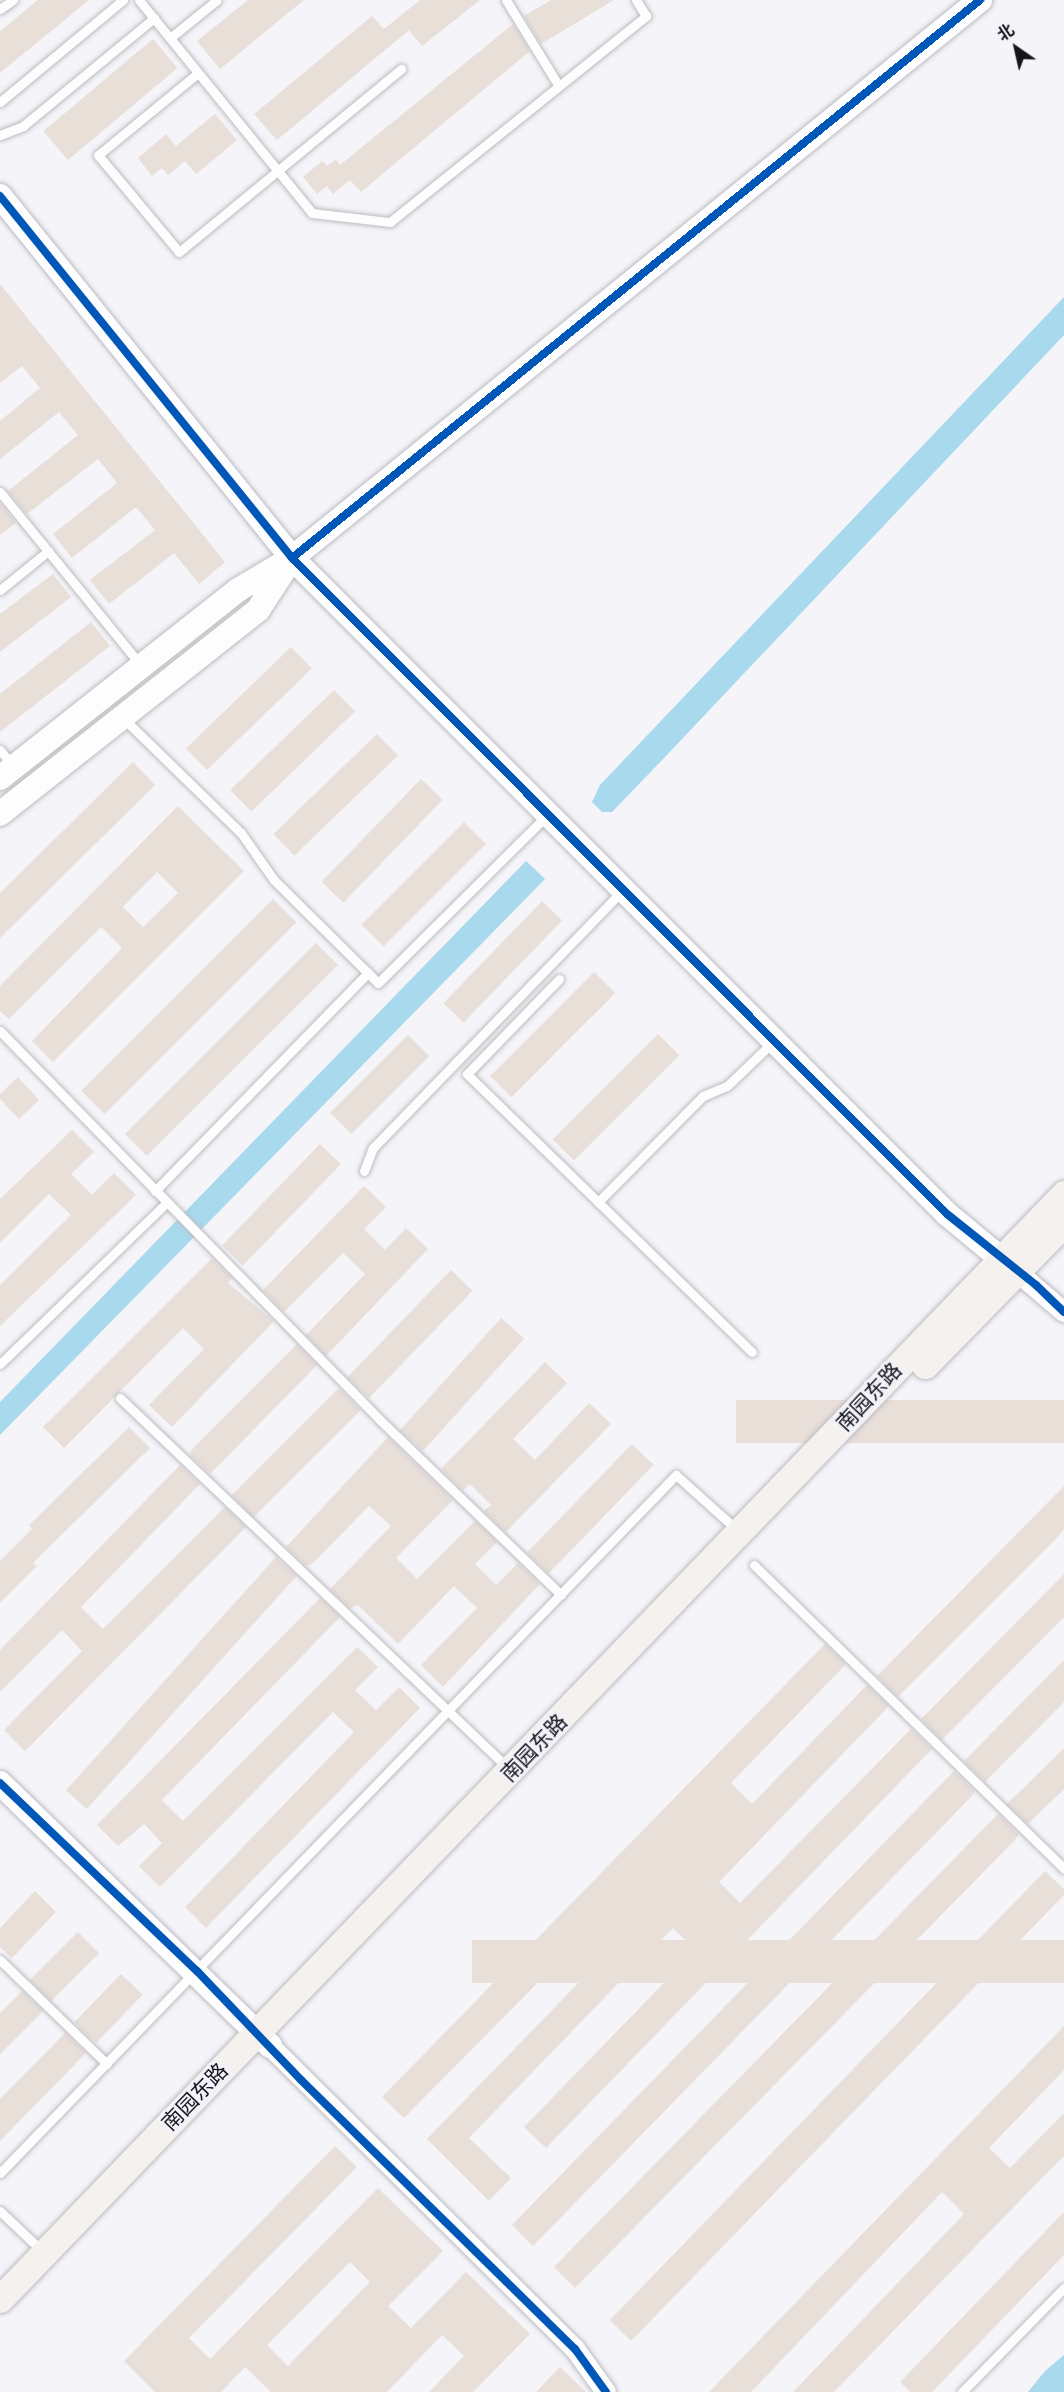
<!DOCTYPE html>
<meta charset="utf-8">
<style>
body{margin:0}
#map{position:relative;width:1064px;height:2392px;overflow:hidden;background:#f4f4f9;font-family:"DejaVu Sans","Noto Sans SC",sans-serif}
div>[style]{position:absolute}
.water>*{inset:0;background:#a8d9ed}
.building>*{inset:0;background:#e8dfd9;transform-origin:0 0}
.roads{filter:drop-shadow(0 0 2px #bcbcc0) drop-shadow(0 0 2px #bcbcc0)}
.service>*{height:9px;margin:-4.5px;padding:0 4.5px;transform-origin:4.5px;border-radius:4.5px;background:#fdfdfe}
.minor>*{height:20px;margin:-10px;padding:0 10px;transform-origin:10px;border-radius:10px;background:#fdfdfe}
.tertiary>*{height:24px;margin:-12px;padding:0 12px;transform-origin:12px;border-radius:12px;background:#fdfdfe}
.secondary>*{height:27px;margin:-13.5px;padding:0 13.5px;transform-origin:13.5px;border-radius:13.5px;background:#f4f1ee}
.cycleway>*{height:8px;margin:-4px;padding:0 4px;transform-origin:4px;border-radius:4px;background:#0057b8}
span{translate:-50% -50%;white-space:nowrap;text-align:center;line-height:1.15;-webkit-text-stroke:5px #f1f2fc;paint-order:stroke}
.street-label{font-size:21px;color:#161619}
.north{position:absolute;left:986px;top:18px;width:60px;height:60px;-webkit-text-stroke:4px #f1f2fc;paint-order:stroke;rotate:326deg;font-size:16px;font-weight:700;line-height:24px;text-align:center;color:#161619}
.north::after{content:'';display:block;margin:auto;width:21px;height:27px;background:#161619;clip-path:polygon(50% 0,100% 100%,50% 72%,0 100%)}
</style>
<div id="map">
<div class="water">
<div style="clip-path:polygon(1064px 297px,1064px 335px,665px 757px,612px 812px,602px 812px,592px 802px,600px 785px)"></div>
<div style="clip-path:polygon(526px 861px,545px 879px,0 1435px,0 1402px)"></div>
<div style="clip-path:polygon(1064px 2355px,1064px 2392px,1028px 2392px,1045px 2371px)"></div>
</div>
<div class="building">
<div style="clip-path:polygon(38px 0,89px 0,0 73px,0 31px)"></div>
<div style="clip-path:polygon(248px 0,304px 0,220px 69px,197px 41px)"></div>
<div style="clip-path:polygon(420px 0,480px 0,422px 46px,409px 30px,277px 140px,254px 114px,372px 16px,384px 29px)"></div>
<div style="clip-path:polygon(551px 0,614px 0,541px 44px,524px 16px)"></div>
<div style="clip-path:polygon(513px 24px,530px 51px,361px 192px,350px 180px,333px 194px,327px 186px,317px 194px,303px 177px,322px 161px,327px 166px,336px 159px,340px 165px)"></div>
<div style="left:153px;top:39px;width:38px;height:143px;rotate:50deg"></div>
<div style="clip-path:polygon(215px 114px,237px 140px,196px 174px,185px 161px,168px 175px,162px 168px,152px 176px,138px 158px,166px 134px,176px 146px)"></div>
<div style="clip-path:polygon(0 284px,225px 562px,199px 584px,174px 553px,109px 604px,90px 580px,155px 530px,136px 507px,72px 558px,53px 534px,117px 483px,98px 459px,27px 514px,8px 491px,78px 435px,59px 412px,0 459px,0 421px,40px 388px,22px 366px,0 383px)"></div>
<div style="clip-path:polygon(0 503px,16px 523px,0 535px)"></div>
<div style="clip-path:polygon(53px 574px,71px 597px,0 652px,0 614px)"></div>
<div style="clip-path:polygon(91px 622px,110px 646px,0 732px,0 694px)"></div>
<div style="left:291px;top:647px;width:30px;height:146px;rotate:46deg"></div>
<div style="left:334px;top:690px;width:30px;height:144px;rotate:46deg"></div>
<div style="left:377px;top:734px;width:30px;height:144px;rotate:46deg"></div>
<div style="clip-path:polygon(133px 762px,155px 785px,0 938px,0 893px)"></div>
<div style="left:421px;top:779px;width:30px;height:143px;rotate:44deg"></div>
<div style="clip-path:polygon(evenodd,178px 806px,244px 871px,53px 1062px,32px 1041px,122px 948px,101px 927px,9px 1019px,0 1011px,0 986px,178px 806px,157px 872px,178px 893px,143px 927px,123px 907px,157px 872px)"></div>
<div style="left:464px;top:822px;width:31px;height:145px;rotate:45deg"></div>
<div style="left:273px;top:899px;width:33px;height:271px;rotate:45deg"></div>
<div style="left:542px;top:901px;width:28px;height:142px;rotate:44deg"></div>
<div style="left:316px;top:943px;width:31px;height:270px;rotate:45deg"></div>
<div style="left:594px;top:972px;width:30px;height:147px;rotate:45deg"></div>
<div style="left:658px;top:1034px;width:30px;height:149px;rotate:45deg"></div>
<div style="left:408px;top:1035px;width:30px;height:110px;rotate:45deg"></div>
<div style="clip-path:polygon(18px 1077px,39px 1100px,19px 1119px,0 1099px,0 1094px)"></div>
<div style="clip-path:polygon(72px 1130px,94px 1152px,71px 1174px,92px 1195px,114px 1173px,136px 1195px,0 1326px,0 1285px,71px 1215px,49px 1194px,0 1243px,0 1199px)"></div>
<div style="left:320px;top:1144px;width:29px;height:141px;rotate:44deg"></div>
<div style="clip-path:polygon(364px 1186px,386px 1207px,364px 1229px,385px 1250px,406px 1228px,428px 1249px,326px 1356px,306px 1335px,365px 1274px,343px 1253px,284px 1312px,263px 1290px)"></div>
<div style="clip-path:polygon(212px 1258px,232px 1278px,228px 1283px,274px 1321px,172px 1427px,149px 1405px,204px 1349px,183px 1328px,64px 1448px,43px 1427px)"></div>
<div style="left:451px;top:1270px;width:30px;height:149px;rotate:44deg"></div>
<div style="left:501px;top:1318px;width:31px;height:151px;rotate:42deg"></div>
<div style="clip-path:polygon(297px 1344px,317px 1365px,210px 1474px,190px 1455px,192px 1449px)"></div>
<div style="clip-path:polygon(545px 1362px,567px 1383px,513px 1439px,535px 1460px,589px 1403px,611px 1424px,506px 1532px,484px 1511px,491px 1505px,470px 1484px,463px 1490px,441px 1469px)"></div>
<div style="left:339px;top:1388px;width:31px;height:152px;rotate:45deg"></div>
<div style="left:1064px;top:1400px;width:43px;height:328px;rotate:90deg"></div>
<div style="clip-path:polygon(129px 1427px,150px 1448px,33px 1563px,37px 1566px,0 1603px,0 1561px,32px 1529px,29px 1525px)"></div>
<div style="clip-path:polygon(388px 1437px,453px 1500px,396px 1558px,417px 1579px,475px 1521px,497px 1542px,475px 1564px,496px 1585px,518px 1563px,540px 1584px,443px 1687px,421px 1665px,477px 1608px,454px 1586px,398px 1644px,358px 1605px,350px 1608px,330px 1589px,391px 1526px,369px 1506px,312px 1564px,306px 1566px,286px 1547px)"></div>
<div style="left:632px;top:1444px;width:30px;height:151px;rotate:44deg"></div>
<div style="clip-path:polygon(180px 1465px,200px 1484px,81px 1607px,103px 1629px,225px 1507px,246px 1527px,25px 1751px,4px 1730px,82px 1651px,62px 1630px,0 1692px,0 1650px)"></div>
<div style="clip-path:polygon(1064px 1486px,1064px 1529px,1055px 1540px,898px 1697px,877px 1676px)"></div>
<div style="left:276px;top:1557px;width:28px;height:314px;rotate:42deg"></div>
<div style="clip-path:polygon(1064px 1574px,1064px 1617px,942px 1740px,921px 1719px)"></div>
<div style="clip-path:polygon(320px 1598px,340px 1617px,162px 1800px,183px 1821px,357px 1647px,378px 1667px,355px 1690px,376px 1710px,399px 1687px,420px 1708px,206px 1928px,185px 1907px,354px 1732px,333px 1712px,160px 1887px,139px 1866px,162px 1843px,144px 1824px,118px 1846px,97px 1825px)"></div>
<div style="clip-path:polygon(825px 1644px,846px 1664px,731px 1783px,752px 1804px,867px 1685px,889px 1706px,719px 1882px,740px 1903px,911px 1729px,932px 1749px,546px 2148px,524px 2127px,696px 1950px,673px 1928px,635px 1966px,469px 2138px,511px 2178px,489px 2201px,427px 2139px,593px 1968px,572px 1948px,404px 2118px,382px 2097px)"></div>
<div style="clip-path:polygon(1064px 1660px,1064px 1702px,985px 1782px,964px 1761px)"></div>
<div style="clip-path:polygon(1064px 1748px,1064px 1789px,1028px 1824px,1007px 1804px)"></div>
<div style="clip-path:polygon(954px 1771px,975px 1791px,971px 1797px,533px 2246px,512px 2225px)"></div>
<div style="clip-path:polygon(998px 1814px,1019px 1834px,1015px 1840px,575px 2288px,554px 2267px)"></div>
<div style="clip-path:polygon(1045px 1871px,1064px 1889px,1064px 1895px,631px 2341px,610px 2320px)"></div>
<div style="clip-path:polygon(35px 1891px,56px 1912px,12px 1958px,0 1947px,0 1928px)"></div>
<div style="left:78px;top:1932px;width:30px;height:68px;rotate:45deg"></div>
<div style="left:1064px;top:1940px;width:43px;height:592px;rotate:90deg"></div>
<div style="left:121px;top:1974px;width:30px;height:67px;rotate:44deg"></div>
<div style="clip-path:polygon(22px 1991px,43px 2011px,0 2054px,0 2013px)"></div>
<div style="clip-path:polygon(1064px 2026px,1064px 2070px,989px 2148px,1010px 2168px,1064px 2113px,1064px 2156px,1042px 2178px,834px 2392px,793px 2392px,964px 2214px,942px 2192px,751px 2392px,709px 2392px)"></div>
<div style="clip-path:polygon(65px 2033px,86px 2053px,0 2141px,0 2099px)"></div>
<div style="clip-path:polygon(evenodd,335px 2146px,357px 2167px,189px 2338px,210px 2359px,378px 2188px,443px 2251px,388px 2306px,411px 2328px,466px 2272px,530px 2334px,473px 2392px,429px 2392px,464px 2356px,442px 2335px,387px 2392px,271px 2392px,245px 2367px,221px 2392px,155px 2392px,124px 2361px,335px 2146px,350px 2262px,370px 2282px,288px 2366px,267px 2345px,350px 2262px)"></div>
<div style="clip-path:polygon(1064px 2212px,1064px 2255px,932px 2392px,910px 2392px,900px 2382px)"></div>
<div style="clip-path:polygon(560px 2367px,586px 2392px,536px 2392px)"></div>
</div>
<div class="roads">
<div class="service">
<div style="left:139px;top:0;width:274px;rotate:50.9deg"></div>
<div style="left:312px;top:213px;width:79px;rotate:6.6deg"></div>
<div style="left:390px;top:222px;width:329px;rotate:-38.8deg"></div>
<div style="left:646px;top:16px;width:19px;rotate:-122deg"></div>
<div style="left:506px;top:0;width:101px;rotate:58.4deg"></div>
<div style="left:0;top:9px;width:16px;rotate:-35deg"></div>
<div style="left:170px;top:38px;width:60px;rotate:-39deg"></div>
<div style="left:198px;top:73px;width:129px;rotate:140.6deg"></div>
<div style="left:98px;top:155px;width:126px;rotate:50.1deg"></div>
<div style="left:179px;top:252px;width:288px;rotate:-39.5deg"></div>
<div style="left:0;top:102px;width:160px;rotate:-39.7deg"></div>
<div style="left:0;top:135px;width:25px;rotate:-21deg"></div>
<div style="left:23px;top:126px;width:170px;rotate:-39.5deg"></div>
<div style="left:0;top:492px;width:222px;rotate:50.9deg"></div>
<div style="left:0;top:590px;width:62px;rotate:-39.1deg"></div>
<div style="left:124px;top:719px;width:163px;rotate:44.3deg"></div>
<div style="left:241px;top:833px;width:57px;rotate:54.9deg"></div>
<div style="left:274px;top:880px;width:146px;rotate:44.7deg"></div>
<div style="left:378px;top:983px;width:237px;rotate:-44.8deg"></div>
<div style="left:0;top:750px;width:22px;rotate:51deg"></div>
<div style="left:559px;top:979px;width:132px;rotate:134.1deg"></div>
<div style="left:467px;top:1074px;width:398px;rotate:44.3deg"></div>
<div style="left:0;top:1031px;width:542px;rotate:45.67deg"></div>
<div style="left:379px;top:1419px;width:253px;rotate:44deg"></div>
<div style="left:364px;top:1171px;width:25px;rotate:-69deg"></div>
<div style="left:373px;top:1148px;width:359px;rotate:-45.9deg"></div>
<div style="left:155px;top:1191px;width:305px;rotate:-45.7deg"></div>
<div style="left:598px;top:1202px;width:149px;rotate:-45.3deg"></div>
<div style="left:703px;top:1096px;width:26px;rotate:-23deg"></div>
<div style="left:727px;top:1086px;width:65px;rotate:-43.8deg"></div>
<div style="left:0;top:1364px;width:231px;rotate:-44.1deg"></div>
<div style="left:120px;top:1398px;width:535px;rotate:43.64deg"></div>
<div style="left:754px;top:1565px;width:434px;rotate:44.4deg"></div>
<div style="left:0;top:1960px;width:149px;rotate:44.2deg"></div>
<div style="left:0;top:2173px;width:972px;rotate:-45.92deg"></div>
<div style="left:676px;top:1475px;width:81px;rotate:42deg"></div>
<div style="left:0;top:2211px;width:58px;rotate:43.6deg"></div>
<div style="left:962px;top:2392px;width:146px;rotate:-45.6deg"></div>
</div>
<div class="minor">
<div style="left:1016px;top:1271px;width:63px;rotate:40.5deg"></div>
<div style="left:270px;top:2046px;width:430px;rotate:44.8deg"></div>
<div style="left:575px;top:2349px;width:53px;rotate:54.2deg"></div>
</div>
<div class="tertiary">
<div style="left:0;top:196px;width:465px;rotate:51.1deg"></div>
<div style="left:292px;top:558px;width:927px;rotate:45.04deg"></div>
<div style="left:947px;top:1214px;width:89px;rotate:39.6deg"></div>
<div style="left:292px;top:558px;width:886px;rotate:-39.04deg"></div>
<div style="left:0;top:778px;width:303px;rotate:-38.3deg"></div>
<div style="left:238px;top:590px;width:63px;rotate:-30.7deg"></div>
<div style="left:292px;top:558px;width:62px;rotate:123.2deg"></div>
<div style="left:258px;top:610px;width:329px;rotate:141.7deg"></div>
<div style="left:0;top:1783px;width:377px;rotate:44.2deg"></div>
</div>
<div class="secondary">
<div style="left:925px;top:1365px;width:199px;rotate:-45.6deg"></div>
<div style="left:0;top:2299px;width:1534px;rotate:-46.08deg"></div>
</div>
</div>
<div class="cycleway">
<div style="left:0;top:196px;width:465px;rotate:51.1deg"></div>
<div style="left:292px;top:558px;width:927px;rotate:45.04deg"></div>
<div style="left:947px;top:1214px;width:114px;rotate:38.6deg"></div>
<div style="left:1036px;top:1285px;width:39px;rotate:44deg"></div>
<div style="left:292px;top:558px;width:886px;rotate:-39.04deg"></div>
<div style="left:0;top:1783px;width:272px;rotate:43.7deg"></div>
<div style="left:197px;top:1971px;width:151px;rotate:46.3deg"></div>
<div style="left:301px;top:2080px;width:384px;rotate:44.5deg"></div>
<div style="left:575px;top:2349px;width:53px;rotate:54.2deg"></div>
</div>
<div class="street-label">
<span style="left:869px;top:1397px;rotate:-47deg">南园东路</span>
<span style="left:534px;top:1748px;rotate:-46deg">南园东路</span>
<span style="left:195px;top:2097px;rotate:-46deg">南园东路</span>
</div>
<div class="north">北</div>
</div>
